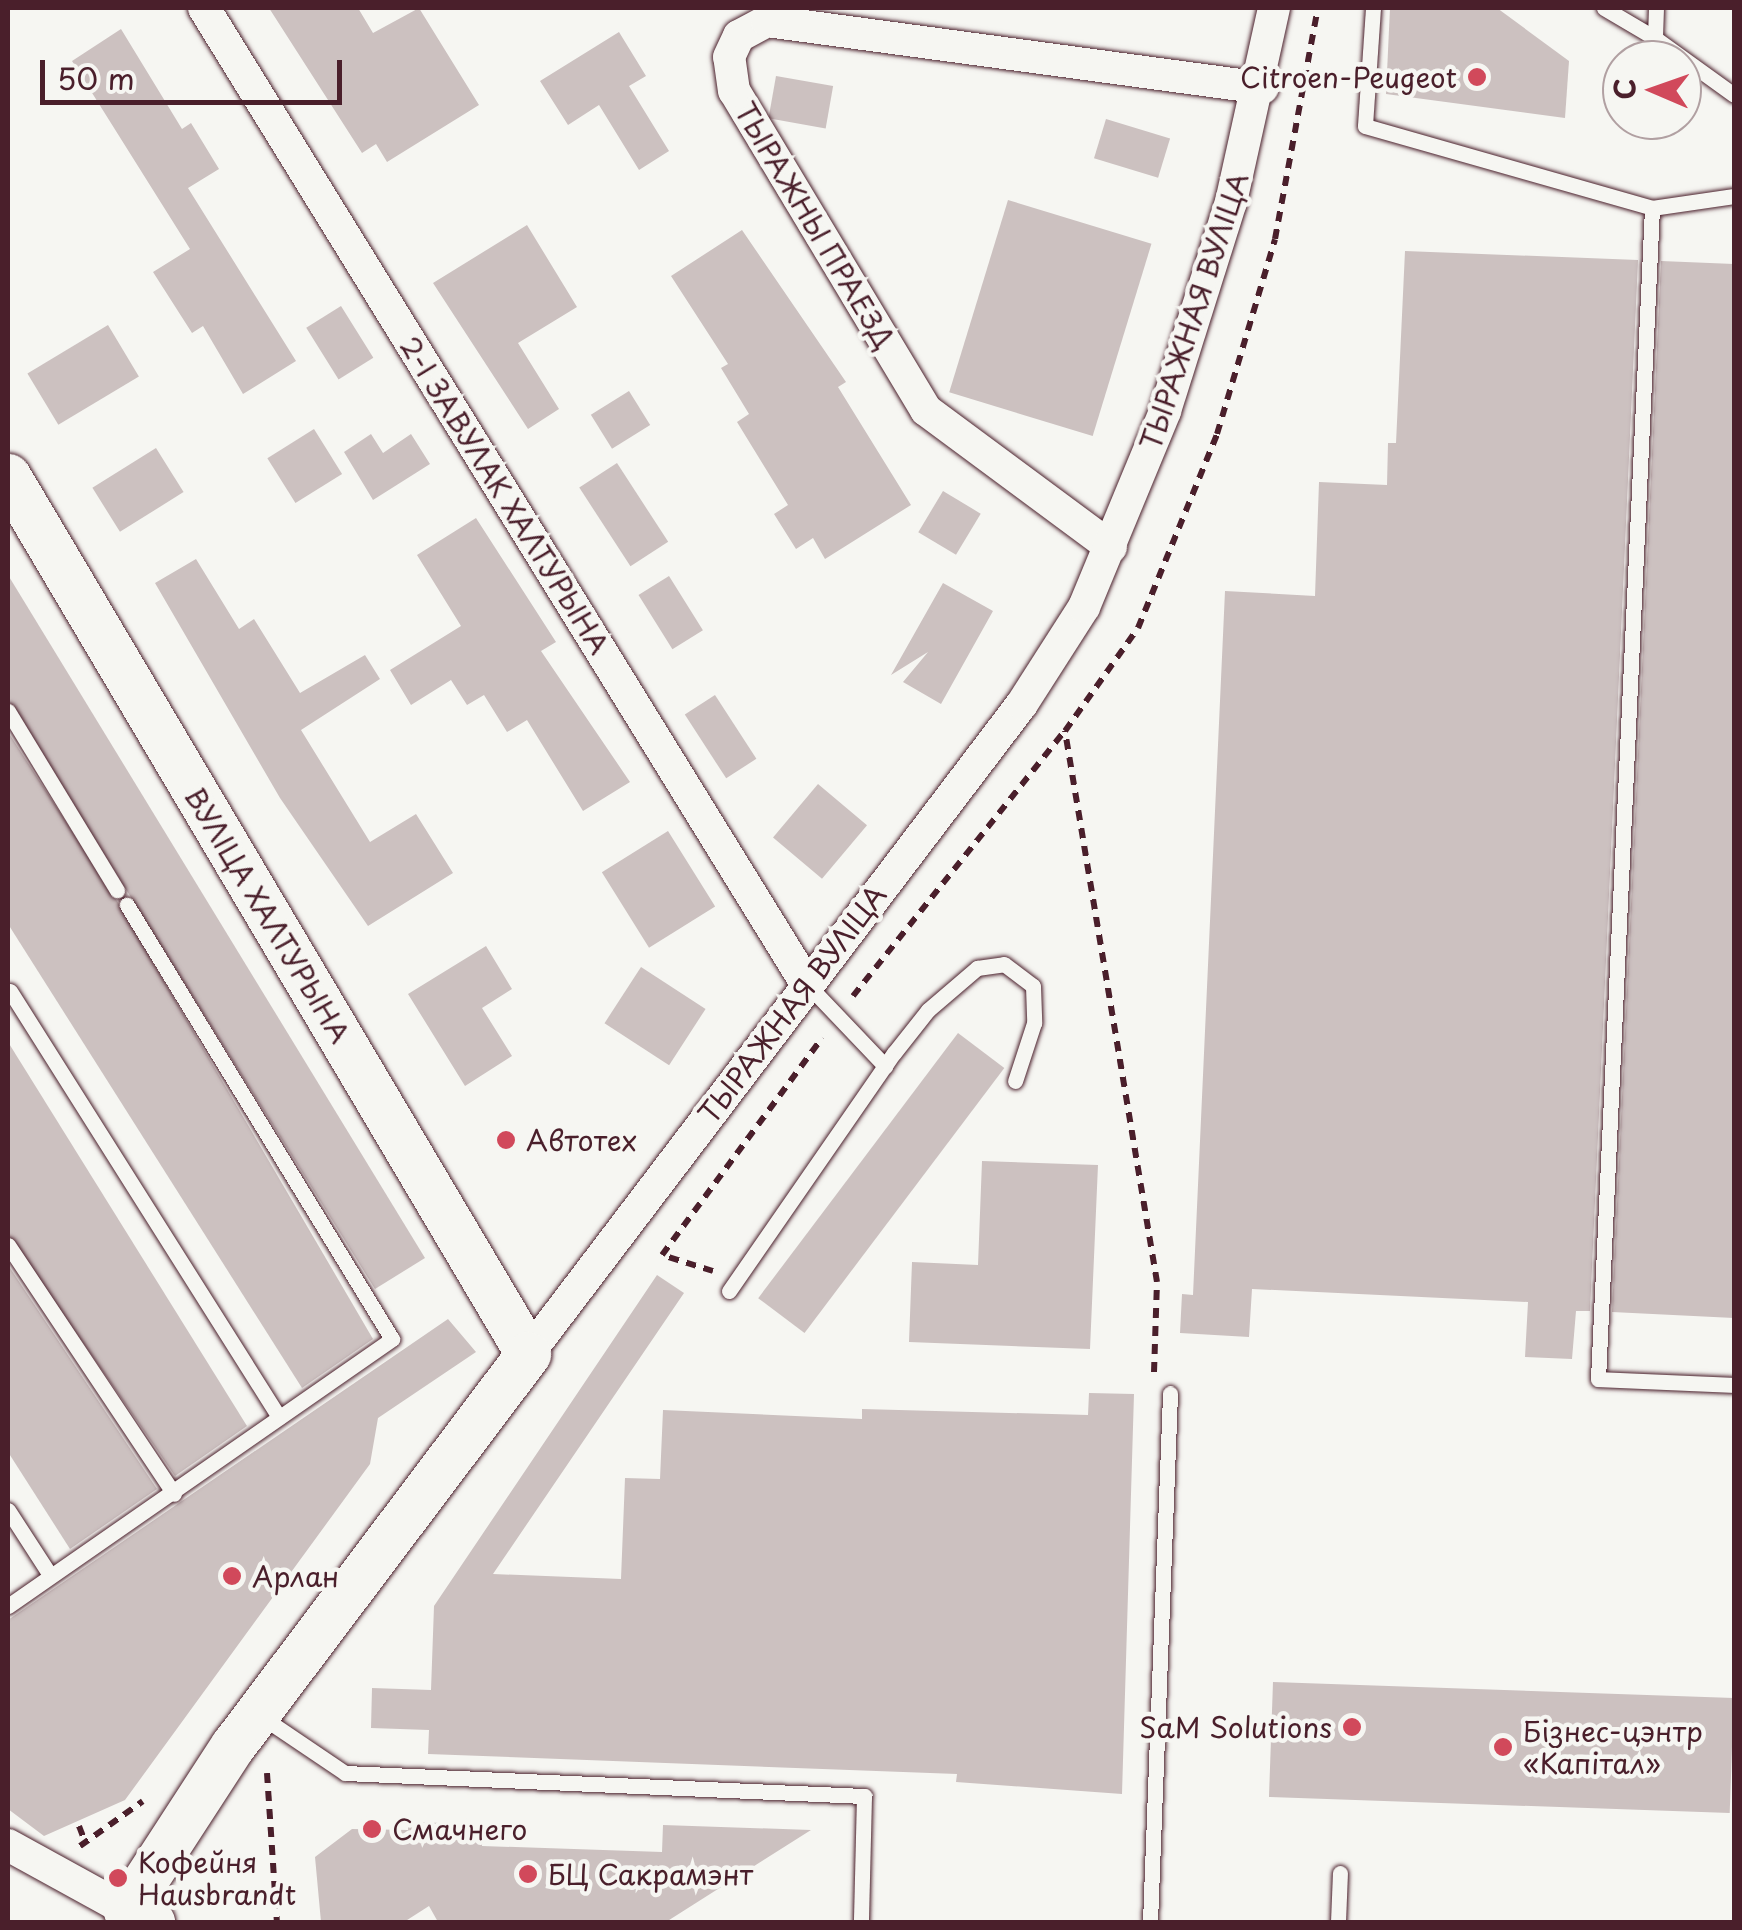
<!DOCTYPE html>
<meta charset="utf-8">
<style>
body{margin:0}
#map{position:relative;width:1742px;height:1930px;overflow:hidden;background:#f6f6f2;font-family:"Playpen Sans",sans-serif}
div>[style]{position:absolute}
.building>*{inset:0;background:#ccc1c0;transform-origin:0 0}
.path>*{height:6px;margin-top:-3px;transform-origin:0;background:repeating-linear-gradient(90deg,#4a1f2b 0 10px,transparent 0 18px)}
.roads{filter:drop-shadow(0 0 2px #4a1f2b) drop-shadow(0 0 2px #4a1f2b)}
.lane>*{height:15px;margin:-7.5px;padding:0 7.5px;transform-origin:7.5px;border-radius:7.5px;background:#f6f6f2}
.street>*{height:32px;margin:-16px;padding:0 16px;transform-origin:16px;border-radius:16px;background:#f6f6f2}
.secondary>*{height:45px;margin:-22.5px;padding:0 22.5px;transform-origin:22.5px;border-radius:22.5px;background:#f6f6f2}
.dots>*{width:28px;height:28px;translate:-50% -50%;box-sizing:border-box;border:5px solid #f6f6f2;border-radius:50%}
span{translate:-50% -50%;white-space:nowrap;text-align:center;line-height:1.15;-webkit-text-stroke:9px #f6f6f2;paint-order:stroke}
.poi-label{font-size:28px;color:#4a1f2b}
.right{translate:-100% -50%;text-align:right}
.left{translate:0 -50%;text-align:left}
.street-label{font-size:28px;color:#4a1f2b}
.frame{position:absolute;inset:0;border:10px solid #4a1f2b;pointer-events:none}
.north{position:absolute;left:1602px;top:40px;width:100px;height:100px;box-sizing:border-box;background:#f6f6f2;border:2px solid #b1a0a2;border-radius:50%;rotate:272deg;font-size:28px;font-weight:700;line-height:40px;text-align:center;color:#4a1f2b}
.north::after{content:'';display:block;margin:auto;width:35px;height:45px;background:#d1495b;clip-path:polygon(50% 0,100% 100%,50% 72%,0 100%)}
.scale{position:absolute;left:40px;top:60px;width:302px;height:45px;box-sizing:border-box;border:5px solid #4a1f2b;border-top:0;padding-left:12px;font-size:30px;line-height:35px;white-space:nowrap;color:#4a1f2b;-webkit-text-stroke:8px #f6f6f2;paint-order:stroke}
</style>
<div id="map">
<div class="building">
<div style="clip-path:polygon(269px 8px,358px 8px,373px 33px,419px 8px,479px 105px,387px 162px,376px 144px,362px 153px)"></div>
<div style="clip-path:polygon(1390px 8px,1497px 8px,1569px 61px,1565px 118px,1386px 94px)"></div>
<div style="clip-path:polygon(121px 29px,182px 129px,191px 123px,219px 169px,188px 188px,296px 361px,243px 394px,203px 326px,192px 333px,153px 272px,190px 249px,72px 61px)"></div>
<div style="clip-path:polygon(619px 32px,646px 76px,629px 86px,669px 151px,639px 170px,599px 105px,568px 125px,540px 81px)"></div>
<div style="left:776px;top:76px;width:58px;height:43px;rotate:10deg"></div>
<div style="left:1106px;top:119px;width:67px;height:41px;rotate:17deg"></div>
<div style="left:1008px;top:200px;width:150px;height:201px;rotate:17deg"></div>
<div style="clip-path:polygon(527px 225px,577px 307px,518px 343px,559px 409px,528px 429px,433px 283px)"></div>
<div style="clip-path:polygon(742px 230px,846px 382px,838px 387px,911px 505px,825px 559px,813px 538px,796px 549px,774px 514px,788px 505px,737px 422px,749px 414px,721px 368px,728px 364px,671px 276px)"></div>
<div style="clip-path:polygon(1405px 251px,1638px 260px,1590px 1311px,1576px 1311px,1572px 1359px,1525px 1357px,1528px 1302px,1252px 1289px,1249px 1337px,1180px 1333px,1182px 1294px,1193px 1295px,1225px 591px,1315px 596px,1319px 482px,1387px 485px,1388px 443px,1396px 443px)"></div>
<div style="clip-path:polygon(1661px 261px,1734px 264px,1734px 1318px,1612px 1312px)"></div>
<div style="left:341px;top:306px;width:61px;height:41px;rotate:58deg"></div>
<div style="left:108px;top:325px;width:60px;height:94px;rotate:59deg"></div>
<div style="left:629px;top:391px;width:40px;height:45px;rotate:58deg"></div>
<div style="left:314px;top:429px;width:53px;height:55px;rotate:58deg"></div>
<div style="clip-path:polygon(371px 434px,383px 453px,411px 434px,430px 464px,373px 500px,344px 452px)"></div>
<div style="left:156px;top:448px;width:52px;height:75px;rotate:58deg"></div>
<div style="left:617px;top:463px;width:94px;height:45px;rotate:57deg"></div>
<div style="left:943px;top:491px;width:44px;height:48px;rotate:31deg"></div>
<div style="clip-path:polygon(476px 518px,556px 642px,541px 651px,630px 782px,583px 811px,527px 720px,507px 732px,484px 695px,467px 705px,451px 680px,411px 705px,390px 670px,461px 626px,417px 555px)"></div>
<div style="clip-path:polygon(196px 559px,239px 629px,254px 619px,300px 693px,365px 655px,380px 679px,301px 730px,370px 842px,416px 814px,453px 873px,368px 926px,280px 798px,155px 583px)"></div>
<div style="clip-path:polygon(8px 575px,425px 1258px,375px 1289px,8px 700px)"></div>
<div style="left:669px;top:576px;width:64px;height:36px;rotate:58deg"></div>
<div style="clip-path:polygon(943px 583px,993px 611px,941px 704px,903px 682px,928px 652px,891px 675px)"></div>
<div style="left:715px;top:695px;width:76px;height:36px;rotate:57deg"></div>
<div style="clip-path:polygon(8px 732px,117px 901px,373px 1339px,302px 1388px,8px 924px)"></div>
<div style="left:818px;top:784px;width:64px;height:70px;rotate:40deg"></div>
<div style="left:668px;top:831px;width:89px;height:78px;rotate:58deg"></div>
<div style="clip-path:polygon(486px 946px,512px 989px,482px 1008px,512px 1056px,465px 1086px,408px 994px)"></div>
<div style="left:641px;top:967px;width:77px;height:67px;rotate:33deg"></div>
<div style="left:958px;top:1033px;width:58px;height:332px;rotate:37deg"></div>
<div style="clip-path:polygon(8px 1042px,247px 1426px,175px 1476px,8px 1234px)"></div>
<div style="clip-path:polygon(982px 1161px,1098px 1165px,1090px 1349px,909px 1342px,912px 1262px,978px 1265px)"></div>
<div style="clip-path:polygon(8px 1265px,157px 1489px,70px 1549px,8px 1452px)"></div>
<div style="clip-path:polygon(657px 1275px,684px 1293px,493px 1574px,621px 1579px,625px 1478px,660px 1479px,663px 1410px,862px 1419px,862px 1409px,1088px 1415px,1089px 1393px,1134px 1394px,1122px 1794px,956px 1782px,957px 1774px,428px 1754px,429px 1730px,371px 1728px,372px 1688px,431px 1690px,434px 1606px)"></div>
<div style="clip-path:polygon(448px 1319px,476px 1352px,378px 1418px,370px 1464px,125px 1800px,44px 1836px,8px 1809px,8px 1620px)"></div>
<div style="left:1273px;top:1682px;width:461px;height:115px;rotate:2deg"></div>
<div style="clip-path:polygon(408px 1822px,483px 1824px,482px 1846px,662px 1852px,663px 1825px,811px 1830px,666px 1922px,438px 1922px,429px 1906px,404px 1922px,321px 1922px,315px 1857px,352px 1829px,408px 1830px)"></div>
</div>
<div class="path">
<div style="left:853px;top:996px;width:338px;rotate:-51.4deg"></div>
<div style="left:713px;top:1271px;width:53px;rotate:-162.6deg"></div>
<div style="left:662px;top:1255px;width:270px;rotate:-53.6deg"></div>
<div style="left:1154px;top:1372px;width:90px;rotate:-88.1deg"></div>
<div style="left:1157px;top:1282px;width:559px;rotate:-99.48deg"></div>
<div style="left:1065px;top:731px;width:126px;rotate:-54.7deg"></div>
<div style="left:1138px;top:628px;width:209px;rotate:-67.8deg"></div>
<div style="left:1217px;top:434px;width:203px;rotate:-73.4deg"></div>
<div style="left:1275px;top:239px;width:235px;rotate:-79.5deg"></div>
<div style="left:267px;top:1773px;width:149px;rotate:86.2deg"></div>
<div style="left:79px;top:1826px;width:19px;rotate:69deg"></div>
<div style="left:80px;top:1846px;width:77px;rotate:-35.5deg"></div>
</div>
<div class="roads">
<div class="lane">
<div style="left:1373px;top:8px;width:118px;rotate:93.9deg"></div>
<div style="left:1365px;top:126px;width:298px;rotate:15.9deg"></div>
<div style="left:1604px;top:8px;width:59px;rotate:30.5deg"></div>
<div style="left:1656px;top:8px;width:30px;rotate:92deg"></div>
<div style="left:1655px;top:38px;width:97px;rotate:35.8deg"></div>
<div style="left:1734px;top:196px;width:83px;rotate:171.7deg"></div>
<div style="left:1652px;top:208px;width:1172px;rotate:92.64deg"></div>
<div style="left:1598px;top:1379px;width:136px;rotate:2.5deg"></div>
<div style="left:8px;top:711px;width:210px;rotate:58.7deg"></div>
<div style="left:806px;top:983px;width:115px;rotate:46.4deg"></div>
<div style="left:10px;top:991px;width:504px;rotate:57.73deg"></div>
<div style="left:8px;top:1245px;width:299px;rotate:56.3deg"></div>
<div style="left:729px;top:1291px;width:290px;rotate:-55.3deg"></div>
<div style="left:894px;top:1053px;width:55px;rotate:-51.7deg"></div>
<div style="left:928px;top:1010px;width:65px;rotate:-40.6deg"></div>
<div style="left:977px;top:968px;width:27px;rotate:-8deg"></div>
<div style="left:1004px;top:964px;width:36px;rotate:37deg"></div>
<div style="left:1033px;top:986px;width:37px;rotate:88deg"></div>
<div style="left:1034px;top:1023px;width:61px;rotate:108.1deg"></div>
<div style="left:8px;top:1510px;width:77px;rotate:57.1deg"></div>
<div style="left:8px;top:1606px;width:468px;rotate:-34.8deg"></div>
<div style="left:392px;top:1339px;width:509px;rotate:-121.41deg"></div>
<div style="left:262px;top:1717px;width:100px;rotate:34deg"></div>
<div style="left:345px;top:1773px;width:520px;rotate:2.54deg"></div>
<div style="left:864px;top:1796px;width:126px;rotate:91.4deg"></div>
<div style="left:1150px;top:1922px;width:529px;rotate:-87.83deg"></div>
<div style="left:1338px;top:1922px;width:49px;rotate:-87.7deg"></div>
</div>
<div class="street">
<div style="left:204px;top:8px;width:1146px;rotate:58.31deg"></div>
<div style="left:1111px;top:547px;width:230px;rotate:-143.5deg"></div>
<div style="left:926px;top:410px;width:372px;rotate:-121deg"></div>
<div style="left:734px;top:91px;width:34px;rotate:-98deg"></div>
<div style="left:729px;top:57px;width:23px;rotate:-65deg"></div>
<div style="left:739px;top:36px;width:32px;rotate:-28deg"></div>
<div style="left:767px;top:21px;width:500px;rotate:7.7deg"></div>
<div style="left:528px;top:1354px;width:816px;rotate:-52.77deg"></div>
<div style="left:1022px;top:704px;width:115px;rotate:-57.4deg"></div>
<div style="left:1084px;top:607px;width:212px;rotate:-67.5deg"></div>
<div style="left:1165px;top:411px;width:219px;rotate:-72.5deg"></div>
<div style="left:1231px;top:202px;width:199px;rotate:-77.5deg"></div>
<div style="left:8px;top:1845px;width:135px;rotate:28.8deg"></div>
</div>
<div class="secondary">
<div style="left:8px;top:476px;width:1020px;rotate:59.36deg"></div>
<div style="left:528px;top:1354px;width:490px;rotate:127deg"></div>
<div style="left:233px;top:1745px;width:197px;rotate:123deg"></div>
<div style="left:126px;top:1910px;width:29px;rotate:25deg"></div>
</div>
</div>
<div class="dots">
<div style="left:1477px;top:77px;background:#d1495b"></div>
<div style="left:506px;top:1140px;background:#d1495b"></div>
<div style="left:232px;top:1576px;background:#d1495b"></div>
<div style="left:1352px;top:1727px;background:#d1495b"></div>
<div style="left:1503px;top:1747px;background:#d1495b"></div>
<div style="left:372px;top:1829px;background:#d1495b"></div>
<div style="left:528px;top:1874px;background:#d1495b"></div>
<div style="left:118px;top:1878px;background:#d1495b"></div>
</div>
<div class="poi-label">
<span class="right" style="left:1457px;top:77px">Citroen-Peugeot</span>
<span class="left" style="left:526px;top:1140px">Автотех</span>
<span class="left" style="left:252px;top:1576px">Арлан</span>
<span class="right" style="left:1332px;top:1727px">SaM Solutions</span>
<span class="left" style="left:1523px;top:1747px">Бізнес-цэнтр<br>«Капітал»</span>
<span class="left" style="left:392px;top:1829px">Смачнего</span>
<span class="left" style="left:138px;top:1878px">Кофейня<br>Hausbrandt</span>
<span class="left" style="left:548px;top:1874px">БЦ Сакрамэнт</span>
</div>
<div class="street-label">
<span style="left:815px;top:225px;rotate:59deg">ТЫРАЖНЫ ПРАЕЗД</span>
<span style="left:1194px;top:311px;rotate:-72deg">ТЫРАЖНАЯ ВУЛІЦА</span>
<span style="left:505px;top:495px;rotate:58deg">2-І ЗАВУЛАК ХАЛТУРЫНА</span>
<span style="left:268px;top:915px;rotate:59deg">ВУЛІЦА ХАЛТУРЫНА</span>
<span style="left:792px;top:1004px;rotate:-53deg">ТЫРАЖНАЯ ВУЛІЦА</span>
</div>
<div class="frame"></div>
<div class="north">С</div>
<div class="scale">50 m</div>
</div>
